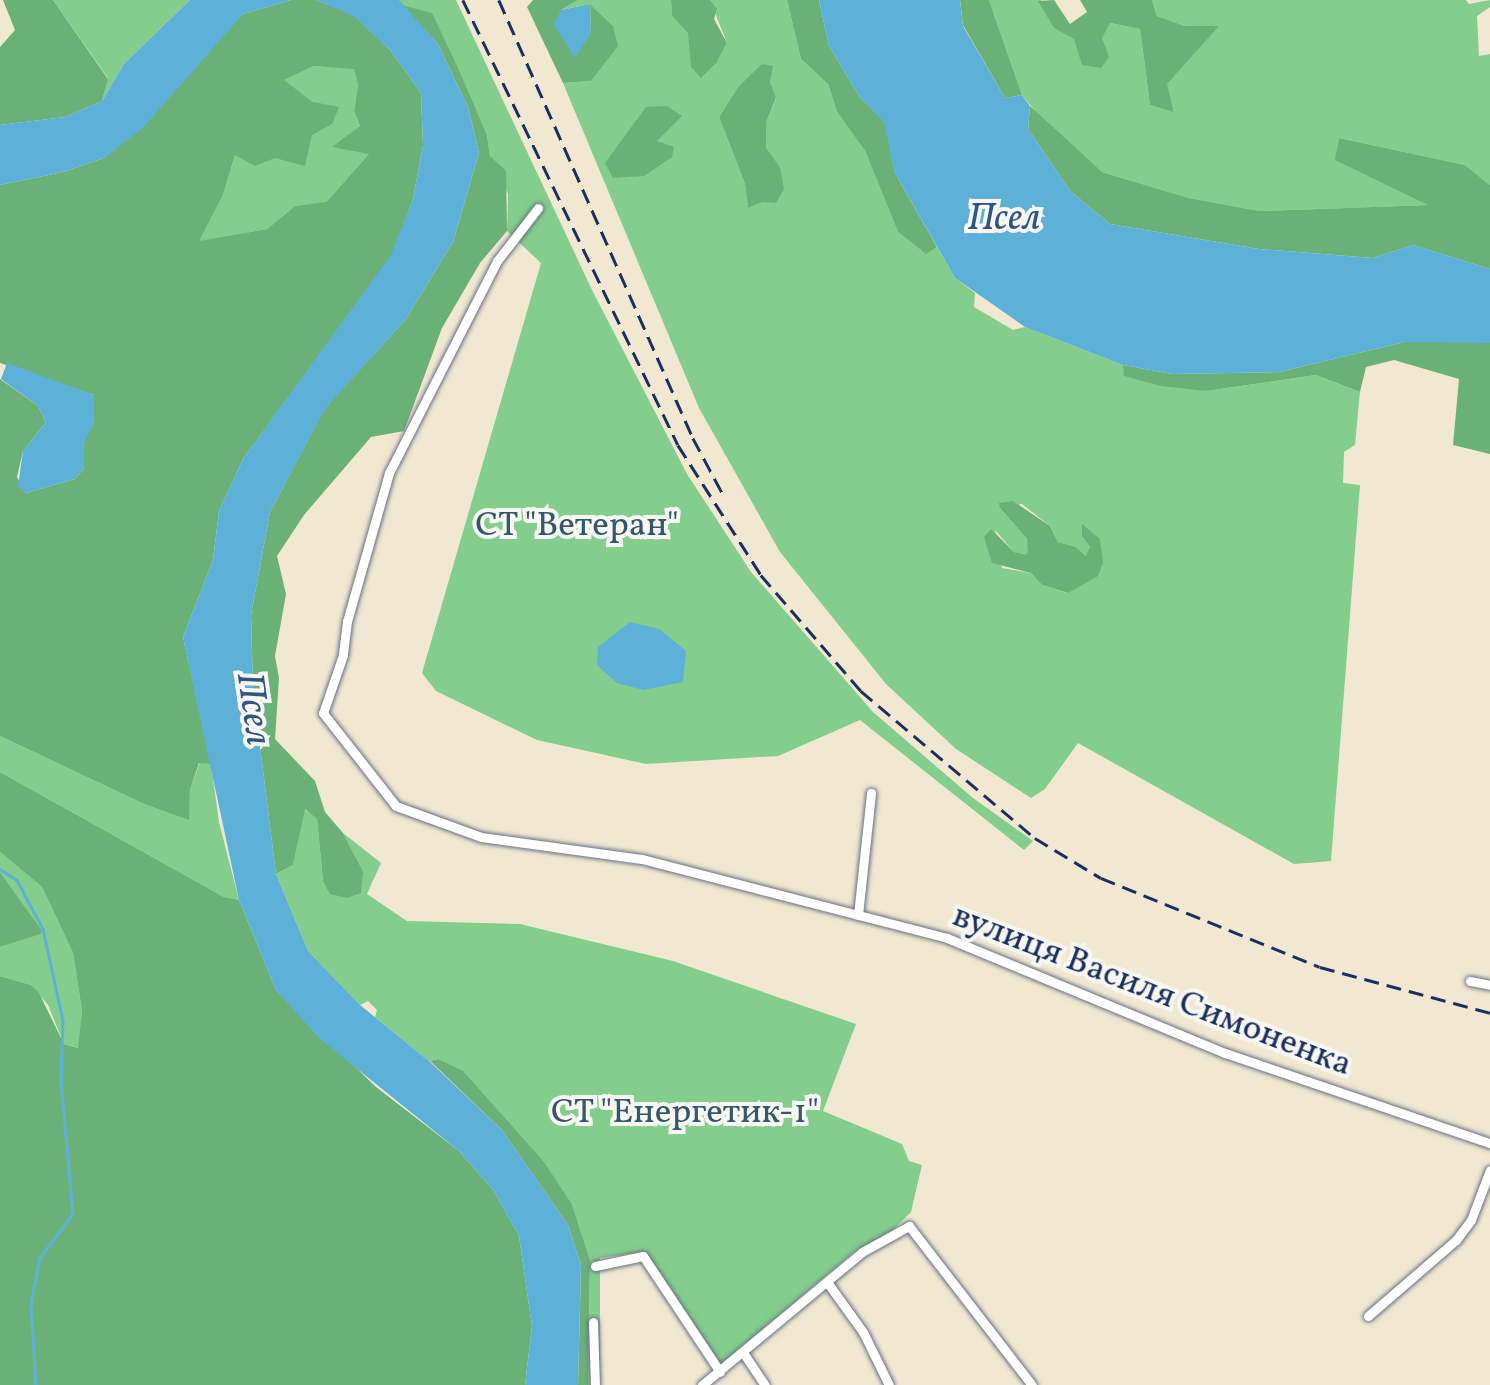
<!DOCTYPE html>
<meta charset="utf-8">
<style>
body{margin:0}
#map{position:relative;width:1490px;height:1385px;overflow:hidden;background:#f0e8d1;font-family:Vollkorn,serif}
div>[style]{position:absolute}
.green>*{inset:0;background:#83ce8c}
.forest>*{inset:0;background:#6ab178}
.water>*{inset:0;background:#5db1d9}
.stream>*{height:2.5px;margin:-1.25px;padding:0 1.25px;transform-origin:1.25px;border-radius:1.25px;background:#5db1d9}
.roads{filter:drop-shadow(0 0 2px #667086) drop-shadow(0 0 2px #667086)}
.minor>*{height:9px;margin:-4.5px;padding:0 4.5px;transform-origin:4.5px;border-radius:4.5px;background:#fff}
.rail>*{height:2.5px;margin-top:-1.25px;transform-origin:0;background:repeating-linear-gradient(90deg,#1b2f5e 0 15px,transparent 0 23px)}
span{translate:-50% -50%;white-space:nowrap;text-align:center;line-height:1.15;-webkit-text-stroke:8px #f6f6f2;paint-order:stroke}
.park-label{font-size:35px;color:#35576a}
.street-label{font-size:35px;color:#1b2f5e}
.water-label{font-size:38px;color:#2f5683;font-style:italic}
</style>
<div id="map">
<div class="green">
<div style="clip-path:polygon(53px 0,190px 0,124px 64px,102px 101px,108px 78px)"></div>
<div style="clip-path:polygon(399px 0,456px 0,592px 290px,687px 474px,751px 572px,873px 712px,973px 798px,1033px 841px,1024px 850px,860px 720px,778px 756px,646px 764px,537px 740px,436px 691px,422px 673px,541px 263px,507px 231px,508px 194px,490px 156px,487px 135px,432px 14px,402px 5px)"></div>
<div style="clip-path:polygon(evenodd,578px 0,671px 0,672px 16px,717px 62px,727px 43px,710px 0,787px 0,801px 59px,828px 84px,837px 112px,865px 151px,898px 232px,925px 253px,937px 247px,955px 278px,975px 293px,974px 307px,1013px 330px,1025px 327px,1123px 365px,1125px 376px,1206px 391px,1316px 375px,1360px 392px,1355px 445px,1344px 452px,1343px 483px,1360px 485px,1331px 861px,1294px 864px,1078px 743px,1045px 789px,1031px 798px,956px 749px,886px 684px,780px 552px,699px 408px,563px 83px,591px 81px,613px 26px,590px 4px,561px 10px,578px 0,762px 65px,772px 67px,770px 82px,776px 99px,766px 123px,766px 149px,780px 167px,748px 207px,745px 184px,719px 117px,738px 87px,762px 65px,578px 0,1022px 504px,1050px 526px,1058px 542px,1076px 547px,1087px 557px,1090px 547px,1082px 536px,1103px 563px,1067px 593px,1042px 585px,1031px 573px,1002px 568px,995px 530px,1014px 552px,1026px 556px,1029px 552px,1027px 539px,1000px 508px,1022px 504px)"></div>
<div style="clip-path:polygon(989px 0,1041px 0,1054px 28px,1074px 38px,1101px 38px,1110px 23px,1140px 29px,1150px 105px,1174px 111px,1166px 84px,1218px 26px,1185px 26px,1157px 16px,1152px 0,1466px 0,1469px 4px,1490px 0,1490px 7px,1477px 16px,1479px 56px,1490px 54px,1490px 185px,1465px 165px,1339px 138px,1336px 160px,1430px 205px,1260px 211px,1189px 198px,1102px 172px,1046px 124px,1022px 95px)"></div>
<div style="clip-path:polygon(314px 66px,354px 68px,358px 85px,354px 111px,360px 126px,334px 147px,370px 153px,325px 203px,295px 206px,267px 229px,198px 242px,223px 195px,235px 155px,313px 102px,283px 80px)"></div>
<div style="clip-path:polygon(0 736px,144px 804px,188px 819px,190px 790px,200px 762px,211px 764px,219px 822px,239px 900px,224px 897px,0 772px)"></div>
<div style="clip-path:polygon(304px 809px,317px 818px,323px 881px,363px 871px,343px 833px,381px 863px,367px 894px,407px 921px,520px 924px,673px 961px,856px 1024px,823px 1111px,902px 1144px,909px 1161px,922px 1165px,911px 1212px,890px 1233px,854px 1252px,720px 1365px,643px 1252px,600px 1258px,600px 1385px,588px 1385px,590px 1260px,572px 1204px,545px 1163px,438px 1059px,429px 1061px,375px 1017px,377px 1010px,368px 1001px,360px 1005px,308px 951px,276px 874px,293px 865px)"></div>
<div style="clip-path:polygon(0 852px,42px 887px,73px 953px,82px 1011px,79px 1048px,64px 1044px,48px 1005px,31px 985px,0 976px,0 947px,40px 934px,41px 929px,0 872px)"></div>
</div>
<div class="forest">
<div style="clip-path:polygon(3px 0,53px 0,108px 79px,102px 101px,65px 117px,0 125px,0 47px,15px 30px)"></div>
<div style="clip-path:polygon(evenodd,291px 0,316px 0,354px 15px,391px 51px,421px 93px,423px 146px,413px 199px,392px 255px,243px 459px,219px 511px,213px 560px,183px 637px,211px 764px,199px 763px,190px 790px,189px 820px,144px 804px,0 736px,0 379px,38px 406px,46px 422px,23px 451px,17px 477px,26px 493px,75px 479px,84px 468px,83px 444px,94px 421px,94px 395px,0 363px,0 185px,63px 172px,104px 158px,243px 14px,291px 0,314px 66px,354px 69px,358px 85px,354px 111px,360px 126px,332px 147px,369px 154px,326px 202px,295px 206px,267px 229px,199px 241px,223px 195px,235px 155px,255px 166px,275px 158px,305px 166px,312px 135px,332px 124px,339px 107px,313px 102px,284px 80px,314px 66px)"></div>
<div style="clip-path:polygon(533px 0,578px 0,561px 10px,591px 33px,590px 4px,613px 26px,618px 46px,591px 81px,563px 83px,527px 7px)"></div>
<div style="clip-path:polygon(671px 0,710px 0,717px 9px,714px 19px,727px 43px,717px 62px,701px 78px,691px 67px,688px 33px,672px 16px)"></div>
<div style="clip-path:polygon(787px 0,819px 0,829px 46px,859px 96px,885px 122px,895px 173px,937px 247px,926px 254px,898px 232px,865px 151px,837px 112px,828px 84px,801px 59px)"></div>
<div style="clip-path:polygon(960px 0,989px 0,1022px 95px,1005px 98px,963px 25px)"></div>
<div style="clip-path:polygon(1054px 0,1070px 24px,1087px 12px,1080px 0,1152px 0,1157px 16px,1185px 26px,1219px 26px,1167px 84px,1174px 112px,1150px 105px,1140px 29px,1110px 23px,1102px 38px,1109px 57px,1101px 68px,1082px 65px,1074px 39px,1054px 28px,1038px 1px)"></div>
<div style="clip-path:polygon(402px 5px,432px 13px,458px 68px,487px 135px,490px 156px,506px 171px,507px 231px,480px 263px,442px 328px,404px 431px,371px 437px,304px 515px,277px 556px,286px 594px,275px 656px,279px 678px,275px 739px,315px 781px,325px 812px,343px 833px,363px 871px,361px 893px,347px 898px,330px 894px,323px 881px,317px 819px,305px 809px,293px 865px,276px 874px,253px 690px,251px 615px,270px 512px,325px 408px,406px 319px,453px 242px,479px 153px,468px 107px,438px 44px)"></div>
<div style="clip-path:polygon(762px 64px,773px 66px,770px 82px,776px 98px,766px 123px,766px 148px,780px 167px,784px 189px,776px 203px,762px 202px,748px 208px,745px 184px,719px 117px,738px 87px)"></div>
<div style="clip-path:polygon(667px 106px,682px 116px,657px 141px,674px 147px,672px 157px,644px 176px,613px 178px,605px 163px,646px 107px)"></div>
<div style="clip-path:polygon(1030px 106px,1102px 172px,1189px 198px,1260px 211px,1428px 205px,1335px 160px,1339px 138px,1465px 165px,1490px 185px,1490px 269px,1413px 245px,1373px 258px,1259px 249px,1110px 224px,1070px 191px,1028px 129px)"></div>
<div style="clip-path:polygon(1462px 340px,1490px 343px,1490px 454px,1453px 445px,1459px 379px,1394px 360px,1366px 367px,1360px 392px,1316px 375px,1206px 391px,1161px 386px,1124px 376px,1123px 365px,1173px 374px,1279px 372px,1405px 342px)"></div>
<div style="clip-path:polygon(1013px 501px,1050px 526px,1058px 542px,1076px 547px,1086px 556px,1090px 547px,1082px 536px,1082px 524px,1100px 539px,1103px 563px,1098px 576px,1068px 593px,1042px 585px,1031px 573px,992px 563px,984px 537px,991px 529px,1014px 552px,1026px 555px,1028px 552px,1027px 539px,1000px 508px,999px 503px)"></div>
<div style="clip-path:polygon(0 772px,224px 897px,239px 900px,276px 990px,376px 1087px,459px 1151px,494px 1191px,519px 1236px,532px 1326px,525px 1385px,0 1385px,0 976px,31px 985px,39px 993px,64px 1044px,78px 1048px,82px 1011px,73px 953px,42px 887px,0 852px)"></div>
<div style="clip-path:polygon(0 872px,41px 929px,41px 934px,0 947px)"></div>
<div style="clip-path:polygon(438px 1059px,463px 1071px,545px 1163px,572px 1204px,590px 1260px,588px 1385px,578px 1385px,581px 1265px,568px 1225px,502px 1130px,430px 1061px)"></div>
</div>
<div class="water">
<div style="clip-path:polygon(190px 0,291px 0,243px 14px,143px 128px,104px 158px,63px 172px,0 185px,0 125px,65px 117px,102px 101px,124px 64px)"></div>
<div style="clip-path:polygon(316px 0,399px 0,438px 44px,468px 107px,479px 153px,453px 242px,406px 319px,325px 409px,270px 512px,251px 615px,253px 690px,276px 874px,308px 951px,360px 1005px,429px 1061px,502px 1130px,568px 1225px,581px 1265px,578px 1385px,525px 1385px,532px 1326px,519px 1236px,494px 1191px,459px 1151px,319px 1038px,276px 990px,239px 900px,183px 637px,213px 560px,219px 511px,243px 459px,391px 255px,413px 199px,423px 146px,421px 93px,391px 51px,354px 16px)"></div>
<div style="clip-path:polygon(819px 0,960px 0,963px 26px,1005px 98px,1022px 95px,1030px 106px,1028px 129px,1070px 191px,1110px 224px,1259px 249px,1373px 258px,1413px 245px,1490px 269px,1490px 343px,1405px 342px,1279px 372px,1173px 374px,1123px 365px,1025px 327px,955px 278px,895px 173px,884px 122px,859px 96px,829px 46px)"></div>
<div style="clip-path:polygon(590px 4px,591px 33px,575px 58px,554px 25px,561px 10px)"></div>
<div style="clip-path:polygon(7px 363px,94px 395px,94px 421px,84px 444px,84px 468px,75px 479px,26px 493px,18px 486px,23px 451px,46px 422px,38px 406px,1px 379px)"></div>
<div style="clip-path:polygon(630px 622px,659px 629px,686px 651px,683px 682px,643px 690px,617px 683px,597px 665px,598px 647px)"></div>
</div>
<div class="stream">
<div style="left:0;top:869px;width:20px;rotate:33deg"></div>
<div style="left:17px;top:880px;width:55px;rotate:62deg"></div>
<div style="left:43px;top:929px;width:93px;rotate:77.6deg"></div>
<div style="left:63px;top:1020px;width:60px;rotate:91.9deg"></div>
<div style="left:61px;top:1080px;width:135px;rotate:84.9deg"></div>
<div style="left:73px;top:1214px;width:55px;rotate:126.9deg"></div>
<div style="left:40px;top:1258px;width:47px;rotate:101.1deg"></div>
<div style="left:31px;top:1304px;width:81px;rotate:86.5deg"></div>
</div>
<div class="roads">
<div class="minor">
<div style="left:538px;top:208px;width:67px;rotate:127.7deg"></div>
<div style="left:497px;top:261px;width:238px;rotate:117deg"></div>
<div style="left:389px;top:473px;width:154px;rotate:105.8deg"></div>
<div style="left:347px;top:621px;width:34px;rotate:97deg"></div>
<div style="left:343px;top:655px;width:61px;rotate:109deg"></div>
<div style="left:323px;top:713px;width:118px;rotate:51.9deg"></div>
<div style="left:396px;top:806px;width:90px;rotate:20deg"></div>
<div style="left:481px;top:837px;width:162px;rotate:7.8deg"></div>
<div style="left:642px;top:859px;width:315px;rotate:14.5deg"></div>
<div style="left:947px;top:938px;width:301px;rotate:22.5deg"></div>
<div style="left:1225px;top:1053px;width:280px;rotate:18.8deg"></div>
<div style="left:858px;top:915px;width:123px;rotate:-83.9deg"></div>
<div style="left:1470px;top:981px;width:20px;rotate:11deg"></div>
<div style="left:595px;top:1266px;width:49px;rotate:-11.8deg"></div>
<div style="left:643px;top:1256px;width:139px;rotate:56.4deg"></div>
<div style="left:827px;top:1282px;width:62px;rotate:54.2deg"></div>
<div style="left:863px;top:1332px;width:59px;rotate:63.9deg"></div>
<div style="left:1368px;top:1316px;width:116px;rotate:-40.8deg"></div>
<div style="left:1456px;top:1240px;width:25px;rotate:-53deg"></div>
<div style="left:1471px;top:1220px;width:53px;rotate:-69.2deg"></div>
<div style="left:593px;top:1322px;width:63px;rotate:88.2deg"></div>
<div style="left:744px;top:1354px;width:37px;rotate:56deg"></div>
<div style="left:702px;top:1385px;width:208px;rotate:-39.7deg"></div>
<div style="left:862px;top:1252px;width:54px;rotate:-29deg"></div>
<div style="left:909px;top:1226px;width:201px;rotate:52.3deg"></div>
</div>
</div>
<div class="rail">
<div style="left:463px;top:0;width:494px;rotate:64.2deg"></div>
<div style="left:678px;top:445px;width:154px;rotate:57.4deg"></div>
<div style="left:761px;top:575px;width:153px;rotate:49.2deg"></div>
<div style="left:861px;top:691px;width:228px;rotate:40.2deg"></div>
<div style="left:1035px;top:838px;width:77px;rotate:31.2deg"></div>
<div style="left:1101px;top:878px;width:236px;rotate:22.1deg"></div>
<div style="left:1320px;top:967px;width:176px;rotate:15.1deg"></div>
<div style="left:499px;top:0;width:479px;rotate:66.1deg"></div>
<div style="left:693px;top:438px;width:66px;rotate:61.9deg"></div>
</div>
<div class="park-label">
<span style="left:577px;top:526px">СТ "Ветеран"</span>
<span style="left:685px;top:1113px">СТ "Енергетик-1"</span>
</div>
<div class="street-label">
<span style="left:1152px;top:991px;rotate:21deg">вулиця Василя Симоненка</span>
</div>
<div class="water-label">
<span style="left:1004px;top:220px">Псел</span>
<span style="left:252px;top:709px;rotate:82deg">Псел</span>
</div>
</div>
